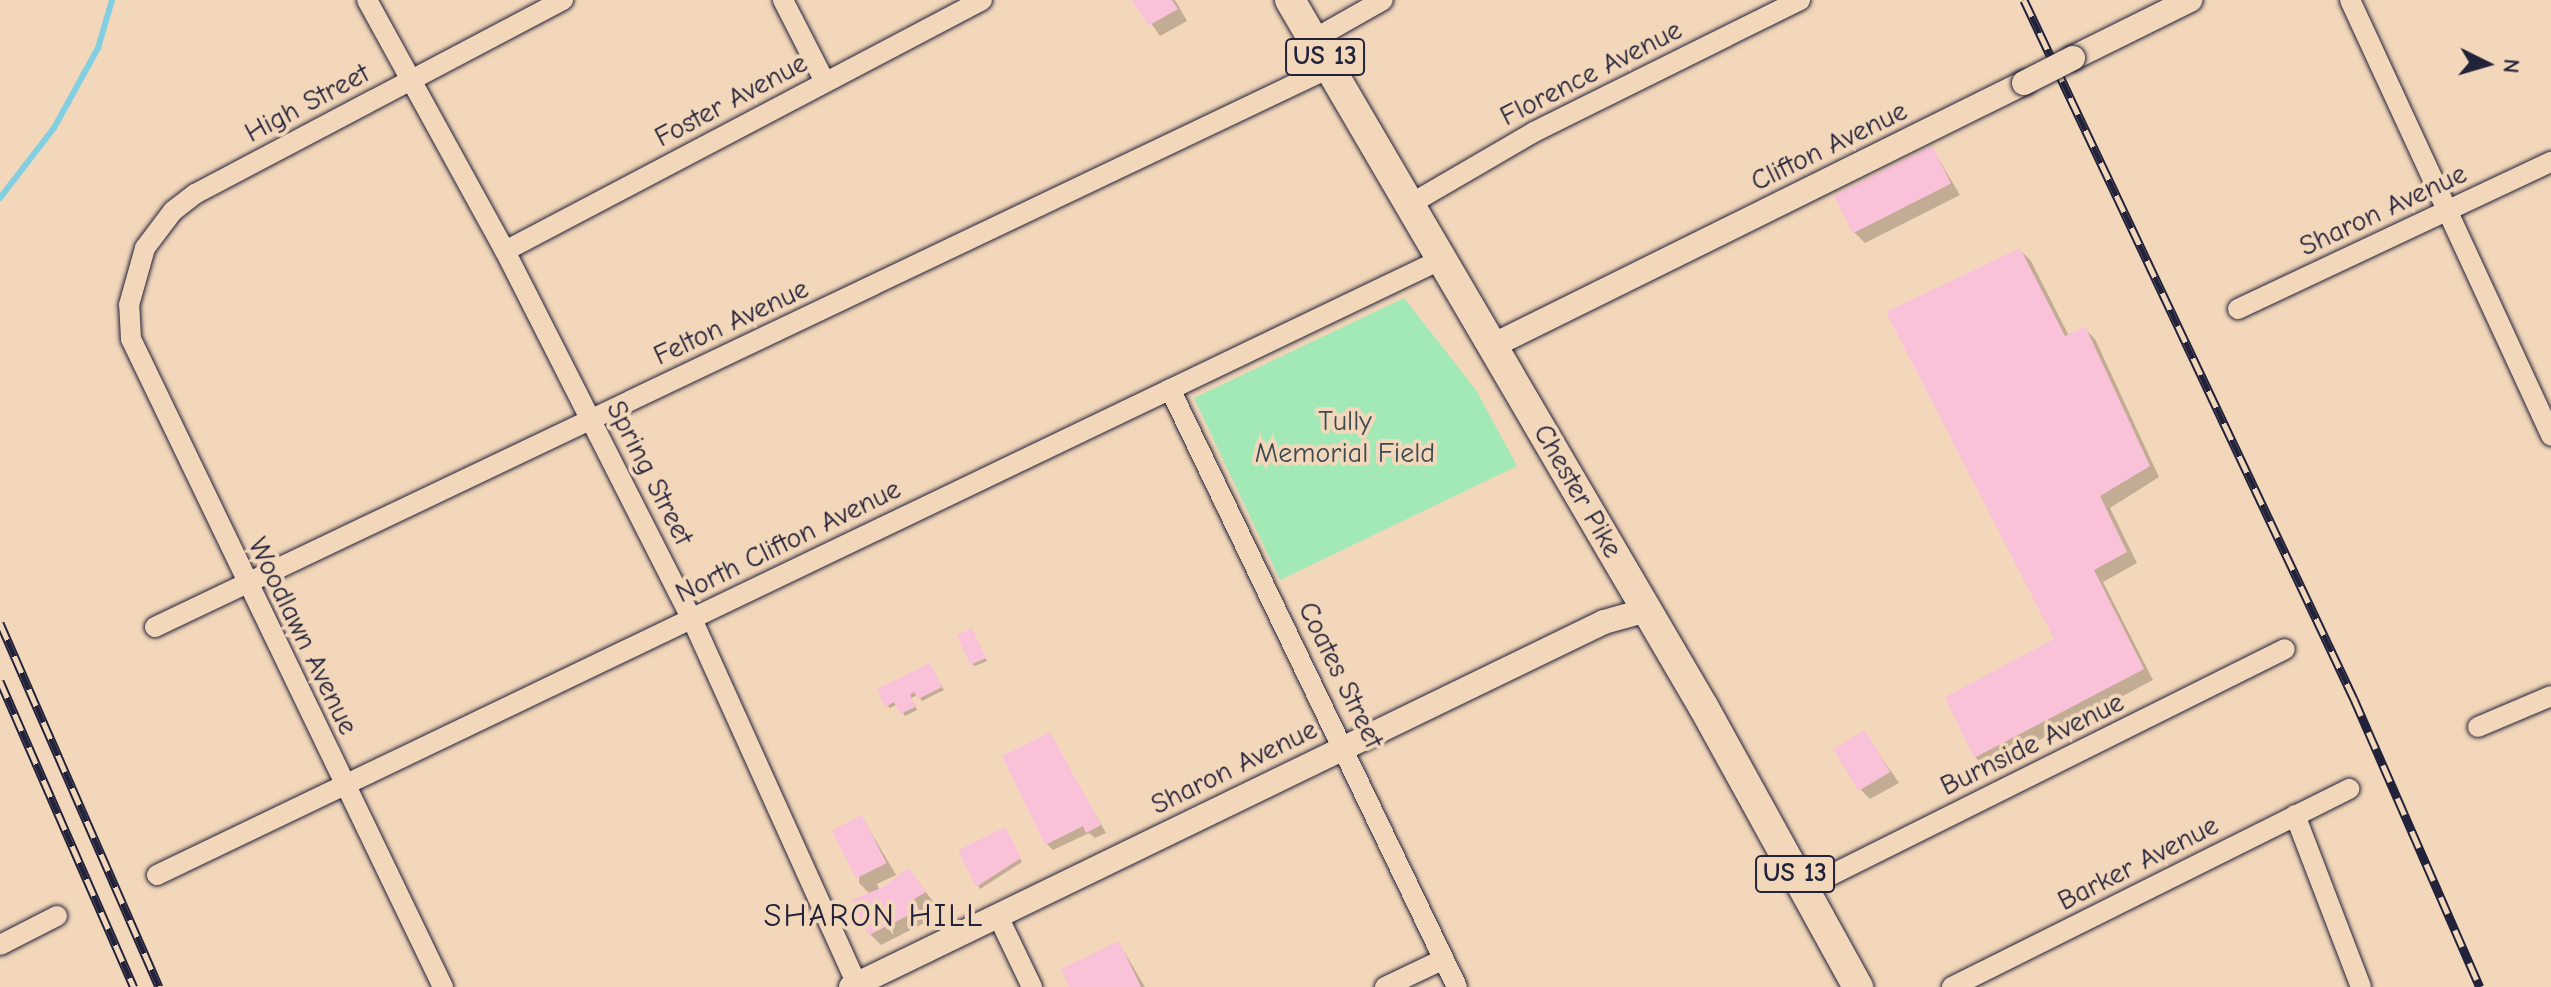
<!DOCTYPE html>
<style>
body{margin:0}
#map{position:relative;width:2551px;height:987px;overflow:hidden;background:#f3d7ba;font-family:"Comic Neue",sans-serif}
div>[style]{position:absolute}
.green>*{inset:0;background:#a2e9b7}
.shadow>*{inset:0;background:#0003}
.stream>*{height:6px;margin:-3px;padding:0 3px;transform-origin:3px;border-radius:3px;background:#82cfe2}
.building>*{inset:0;background:#fac2d9;transform-origin:0 0}
.roads{filter:drop-shadow(0 0 2px #22223b) drop-shadow(0 0 2px #22223b)}
.minor>*{height:20px;margin:-10px;padding:0 10px;transform-origin:10px;border-radius:10px;background:#f3d7ba}
.tertiary>*{height:24px;margin:-12px;padding:0 12px;transform-origin:12px;border-radius:12px;background:#f3d7ba}
.primary>*{height:30px;margin:-15px;padding:0 15px;transform-origin:15px;border-radius:15px;background:#f3d7ba}
.rail>*{height:9px;margin-top:-4.5px;transform-origin:0;background:repeating-linear-gradient(90deg,#f3d7ba 0 18px,#22223b 0 36px);box-sizing:border-box;border-block:2px solid #22223b}
.bridges{filter:drop-shadow(0 0 2px #22223b) drop-shadow(0 0 2px #22223b)}
.tertiary-bridge>*{height:24px;margin:-12px;padding:0 12px;transform-origin:12px;border-radius:12px;background:#f3d7ba}
span{translate:-50% -50%;white-space:nowrap;text-align:center;line-height:1.15;-webkit-text-stroke:8px #f3d7ba;paint-order:stroke}
.shield-label span{padding:2px 6px;background:#f3d7ba;border:2px solid;border-radius:6px;-webkit-text-stroke-width:0}
.shield-label{font-size:26px;color:#22223b;font-weight:700}
.street-label{font-size:28px;color:#22223b}
.park-label{font-size:28px;color:#3c4a54}
.quarter-label{font-size:32px;color:#22223b;letter-spacing:2px}
.north{position:absolute;left:2447px;top:24px;width:80px;height:80px;-webkit-text-stroke:6px #f3d7ba;paint-order:stroke;rotate:95deg;font-size:22px;font-weight:700;line-height:32px;text-align:center;color:#22223b}
.north::after{content:'';display:block;margin:auto;width:28px;height:36px;background:#22223b;clip-path:polygon(50% 0,100% 100%,50% 72%,0 100%)}
</style>
<div id="map">
<div class="green">
<div style="clip-path:polygon(1404px 298px,1476px 390px,1517px 466px,1280px 580px,1194px 398px)"></div>
</div>
<div class="shadow">
<div style="clip-path:polygon(1135px 0,1175px 0,1187px 21px,1160px 36px)"></div>
<div style="clip-path:polygon(1932px 148px,1960px 195px,1865px 243px,1854px 232px)"></div>
<div style="clip-path:polygon(2020px 250px,2031px 261px,2069px 336px,2084px 328px,2095px 339px,2159px 477px,2110px 508px,2137px 563px,2103px 582px,2153px 680px,1986px 768px,1975px 757px,2057px 640px)"></div>
<div style="clip-path:polygon(972px 631px,987px 661px,975px 666px,972px 664px)"></div>
<div style="clip-path:polygon(930px 665px,944px 690px,922px 701px,918px 695px,911px 698px,917px 710px,905px 716px,898px 704px,890px 708px,887px 705px)"></div>
<div style="clip-path:polygon(1865px 733px,1899px 783px,1870px 799px,1859px 788px)"></div>
<div style="clip-path:polygon(1049px 734px,1106px 833px,1095px 838px,1089px 833px,1053px 850px,1046px 843px)"></div>
<div style="clip-path:polygon(862px 817px,896px 875px,877px 884px,880px 891px,909px 870px,935px 904px,923px 910px,928px 921px,881px 945px,870px 934px,870px 894px,859px 883px)"></div>
<div style="clip-path:polygon(1005px 829px,1022px 862px,980px 889px,960px 851px)"></div>
<div style="clip-path:polygon(1119px 943px,1145px 987px,1071px 987px)"></div>
</div>
<div class="stream">
<div style="left:0;top:198px;width:88px;rotate:-52.4deg"></div>
<div style="left:54px;top:128px;width:91px;rotate:-61.2deg"></div>
<div style="left:98px;top:48px;width:50px;rotate:-73.7deg"></div>
</div>
<div class="building">
<div style="clip-path:polygon(1132px 0,1172px 0,1178px 9px,1148px 26px)"></div>
<div style="left:1932px;top:146px;width:42px;height:110px;rotate:63deg"></div>
<div style="clip-path:polygon(2020px 248px,2065px 336px,2085px 326px,2150px 466px,2100px 496px,2127px 552px,2094px 570px,2144px 669px,1974px 758px,1945px 697px,2054px 639px,1886px 312px)"></div>
<div style="left:972px;top:628px;width:33px;height:17px;rotate:65deg"></div>
<div style="clip-path:polygon(930px 663px,942px 687px,918px 699px,914px 692px,910px 695px,915px 707px,900px 714px,894px 702px,885px 707px,877px 689px)"></div>
<div style="left:1865px;top:730px;width:49px;height:37px;rotate:59deg"></div>
<div style="clip-path:polygon(1050px 732px,1101px 825px,1086px 833px,1083px 826px,1045px 845px,1002px 756px)"></div>
<div style="left:862px;top:815px;width:54px;height:34px;rotate:63deg"></div>
<div style="clip-path:polygon(1005px 827px,1021px 858px,976px 887px,958px 850px)"></div>
<div style="clip-path:polygon(909px 868px,926px 892px,914px 899px,919px 910px,869px 935px,851px 900px,881px 888px)"></div>
<div style="clip-path:polygon(1119px 941px,1141px 987px,1069px 987px,1061px 969px)"></div>
</div>
<div class="roads">
<div class="minor">
<div style="left:367px;top:0;width:286px;rotate:61.2deg"></div>
<div style="left:505px;top:251px;width:413px;rotate:63.1deg"></div>
<div style="left:692px;top:619px;width:401px;rotate:65.7deg"></div>
<div style="left:783px;top:0;width:92px;rotate:62.9deg"></div>
<div style="left:2350px;top:0;width:480px;rotate:65.2deg"></div>
<div style="left:1314px;top:39px;width:79px;rotate:-29.5deg"></div>
<div style="left:1412px;top:203px;width:141px;rotate:-30.2deg"></div>
<div style="left:1534px;top:132px;width:297px;rotate:-26.4deg"></div>
<div style="left:505px;top:251px;width:539px;rotate:-27.75deg"></div>
<div style="left:2238px;top:309px;width:346px;rotate:-25.2deg"></div>
<div style="left:1170px;top:389px;width:663px;rotate:64.36deg"></div>
<div style="left:155px;top:627px;width:1303px;rotate:-25.46deg"></div>
<div style="left:2478px;top:727px;width:79px;rotate:-23deg"></div>
<div style="left:2295px;top:815px;width:184px;rotate:69deg"></div>
<div style="left:157px;top:875px;width:1427px;rotate:-25.61deg"></div>
<div style="left:1803px;top:889px;width:538px;rotate:-26.47deg"></div>
<div style="left:998px;top:916px;width:79px;rotate:64.4deg"></div>
<div style="left:0;top:945px;width:64px;rotate:-27deg"></div>
<div style="left:443px;top:987px;width:719px;rotate:-115.71deg"></div>
<div style="left:131px;top:339px;width:34px;rotate:-93deg"></div>
<div style="left:129px;top:305px;width:59px;rotate:-74.3deg"></div>
<div style="left:145px;top:248px;width:46px;rotate:-52.9deg"></div>
<div style="left:173px;top:211px;width:28px;rotate:-38deg"></div>
<div style="left:195px;top:194px;width:416px;rotate:-27.8deg"></div>
<div style="left:1385px;top:987px;width:65px;rotate:-25.4deg"></div>
<div style="left:1952px;top:987px;width:444px;rotate:-26.5deg"></div>
</div>
<div class="tertiary">
<div style="left:2073px;top:58px;width:131px;rotate:-26.4deg"></div>
<div style="left:1494px;top:345px;width:591px;rotate:-26.31deg"></div>
<div style="left:851px;top:987px;width:837px;rotate:-25.86deg"></div>
<div style="left:1604px;top:622px;width:45px;rotate:-15.6deg"></div>
</div>
<div class="primary">
<div style="left:1290px;top:0;width:820px;rotate:59.68deg"></div>
<div style="left:1704px;top:708px;width:319px;rotate:61.1deg"></div>
</div>
</div>
<div class="rail">
<div style="left:2024px;top:0;width:773px;rotate:64.73deg"></div>
<div style="left:2354px;top:699px;width:314px;rotate:66.4deg"></div>
<div style="left:0;top:623px;width:397px;rotate:66.4deg"></div>
<div style="left:0;top:681px;width:334px;rotate:66.4deg"></div>
</div>
<div class="bridges">
<div class="tertiary-bridge">
<div style="left:2024px;top:83px;width:55px;rotate:-27deg"></div>
</div>
</div>
<div class="shield-label">
<span style="left:1325px;top:57px">US 13</span>
<span style="left:1795px;top:874px">US 13</span>
</div>
<div class="street-label">
<span style="left:1591px;top:73px;rotate:-27deg">Florence Avenue</span>
<span style="left:731px;top:100px;rotate:-28deg">Foster Avenue</span>
<span style="left:307px;top:103px;rotate:-28deg">High Street</span>
<span style="left:1829px;top:146px;rotate:-26deg">Clifton Avenue</span>
<span style="left:2383px;top:210px;rotate:-25deg">Sharon Avenue</span>
<span style="left:731px;top:322px;rotate:-25deg">Felton Avenue</span>
<span style="left:650px;top:473px;rotate:63deg">Spring Street</span>
<span style="left:1578px;top:491px;rotate:60deg">Chester Pike</span>
<span style="left:788px;top:541px;rotate:-26deg">North Clifton Avenue</span>
<span style="left:303px;top:636px;rotate:64deg">Woodlawn Avenue</span>
<span style="left:1341px;top:675px;rotate:64deg">Coates Street</span>
<span style="left:2032px;top:744px;rotate:-26deg">Burnside Avenue</span>
<span style="left:1234px;top:767px;rotate:-26deg">Sharon Avenue</span>
<span style="left:2138px;top:863px;rotate:-27deg">Barker Avenue</span>
</div>
<div class="park-label">
<span style="left:1345px;top:437px">Tully<br>Memorial Field</span>
</div>
<div class="quarter-label">
<span style="left:874px;top:916px">SHARON HILL</span>
</div>
<div class="north">N</div>
</div>
